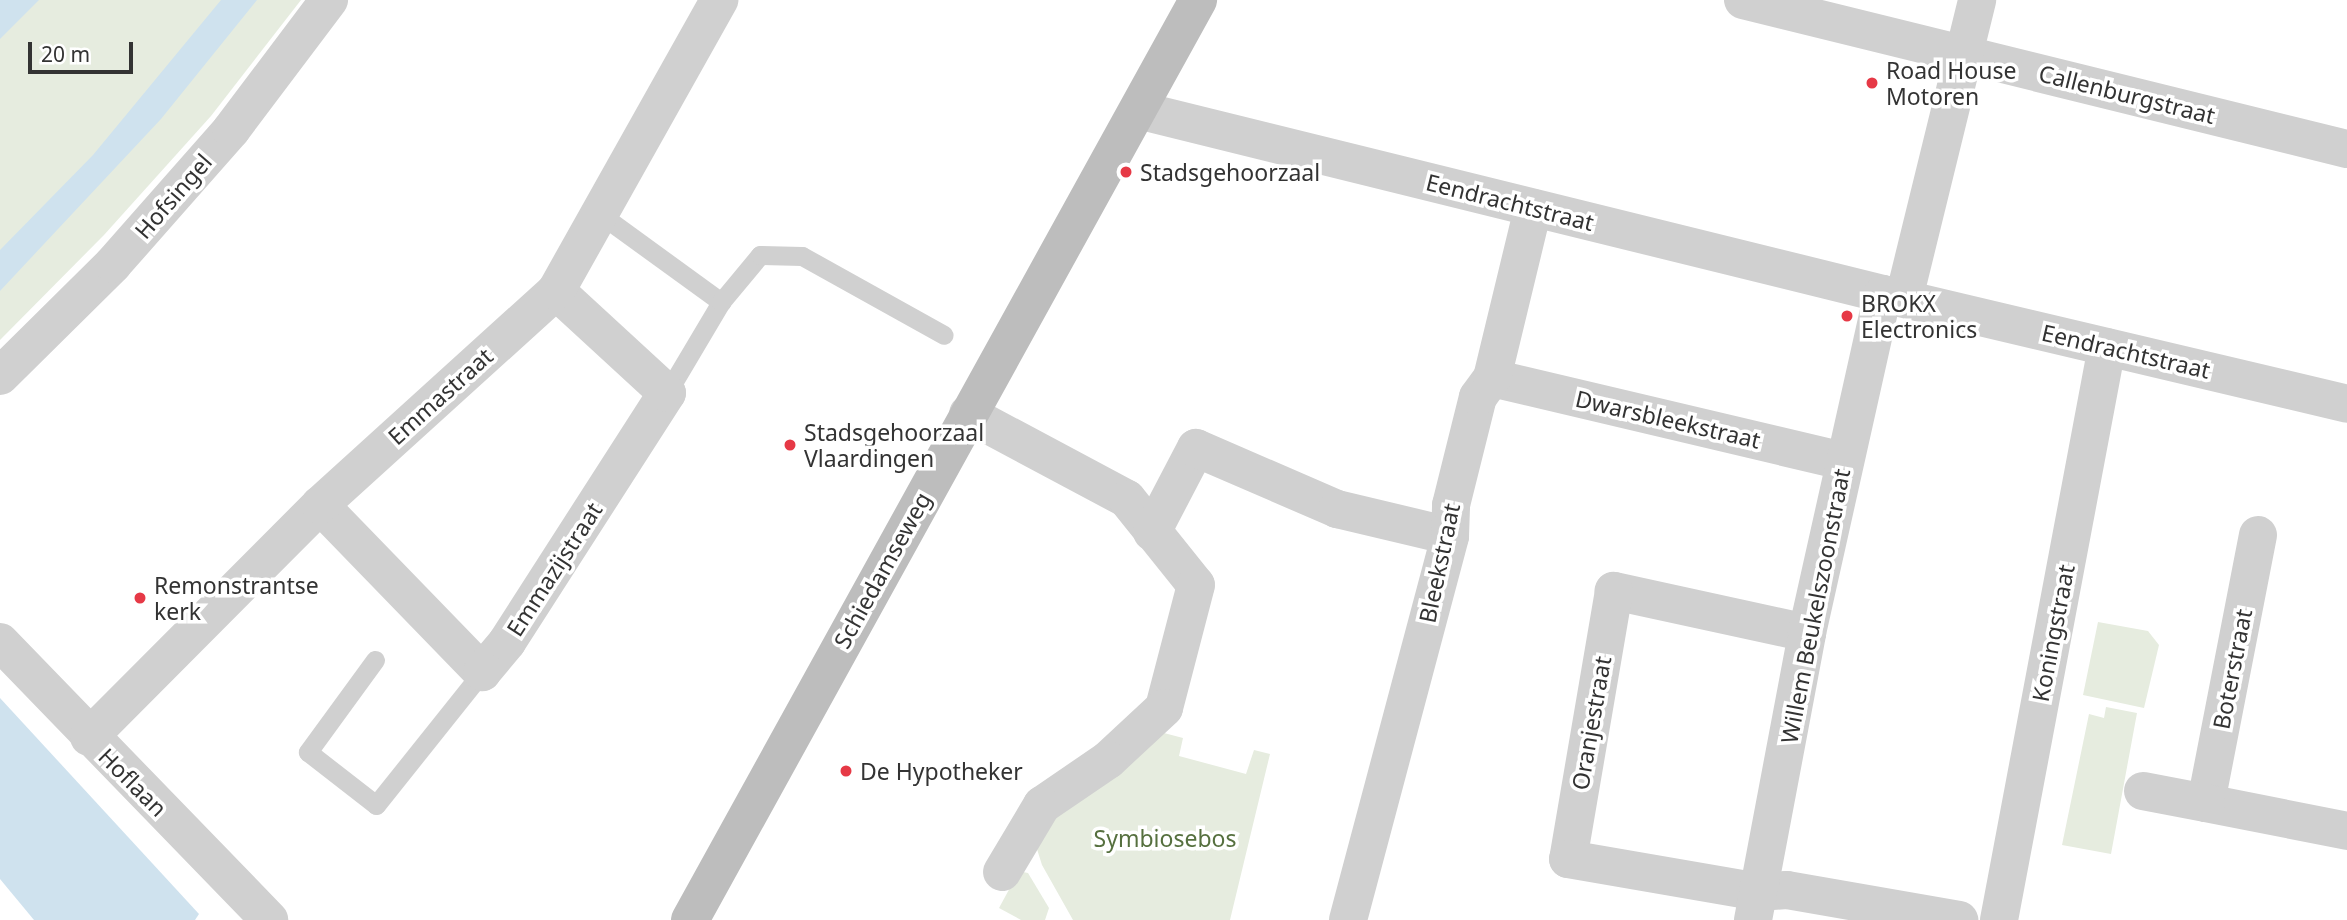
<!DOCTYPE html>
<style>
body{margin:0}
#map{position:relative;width:2347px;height:920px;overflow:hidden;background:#fff;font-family:"Noto Sans",sans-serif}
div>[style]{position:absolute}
.green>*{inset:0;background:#e6ecdf}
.water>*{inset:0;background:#cfe2ee}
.lane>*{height:19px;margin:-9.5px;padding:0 9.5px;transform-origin:9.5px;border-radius:9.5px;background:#d0d0d0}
.street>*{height:38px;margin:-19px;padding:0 19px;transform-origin:19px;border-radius:19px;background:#d0d0d0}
.secondary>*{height:38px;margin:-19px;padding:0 19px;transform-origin:19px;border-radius:19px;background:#bdbdbd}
.dots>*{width:19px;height:19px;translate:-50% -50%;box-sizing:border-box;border:4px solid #fff;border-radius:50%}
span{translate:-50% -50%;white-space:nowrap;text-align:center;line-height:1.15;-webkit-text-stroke:7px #fff;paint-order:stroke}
.poi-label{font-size:23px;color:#333}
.left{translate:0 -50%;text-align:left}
.street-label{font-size:23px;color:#333}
.park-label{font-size:23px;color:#56703f}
.scale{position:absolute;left:28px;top:42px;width:105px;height:32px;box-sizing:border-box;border:4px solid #333;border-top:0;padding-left:9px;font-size:21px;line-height:24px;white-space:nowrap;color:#333;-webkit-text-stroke:5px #fff;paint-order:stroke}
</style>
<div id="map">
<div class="green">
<div style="clip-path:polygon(0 0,301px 0,211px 116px,104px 235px,0 340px)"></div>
<div style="clip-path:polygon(2098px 622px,2148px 631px,2159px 645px,2144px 708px,2083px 695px)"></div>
<div style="clip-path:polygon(2106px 707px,2137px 713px,2111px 854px,2062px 845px,2089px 714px,2104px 718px)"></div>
<div style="clip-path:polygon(1164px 733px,1183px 738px,1179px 756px,1246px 774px,1254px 750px,1270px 754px,1230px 920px,1073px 920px,1042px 865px,1036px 846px,1043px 828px)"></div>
<div style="clip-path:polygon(1023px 872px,1028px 873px,1049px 908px,1045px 920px,1021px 920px,999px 908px,1018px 873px)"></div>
</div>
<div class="water">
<div style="clip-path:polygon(0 0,39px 0,0 39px)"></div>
<div style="clip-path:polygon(221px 0,257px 0,161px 119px,0 291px,0 250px,93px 155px)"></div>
<div style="clip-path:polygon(0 698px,199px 914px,195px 920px,34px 920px,0 879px)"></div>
</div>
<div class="lane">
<div style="left:600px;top:214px;width:150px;rotate:36deg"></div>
<div style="left:721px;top:302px;width:106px;rotate:120.7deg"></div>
<div style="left:721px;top:302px;width:61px;rotate:-50.3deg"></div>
<div style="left:760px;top:255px;width:42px;rotate:1.4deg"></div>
<div style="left:802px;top:256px;width:162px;rotate:29.1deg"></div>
<div style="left:375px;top:660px;width:114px;rotate:126.1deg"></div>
<div style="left:308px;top:752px;width:86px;rotate:37.9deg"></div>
<div style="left:376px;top:805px;width:170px;rotate:-51.4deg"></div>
</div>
<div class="street">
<div style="left:1743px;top:0;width:622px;rotate:13.86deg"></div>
<div style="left:1138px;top:110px;width:767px;rotate:13.87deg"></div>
<div style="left:1883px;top:294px;width:477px;rotate:13.3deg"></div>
<div style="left:1904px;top:298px;width:307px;rotate:-76.2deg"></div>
<div style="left:0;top:376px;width:159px;rotate:-44.7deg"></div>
<div style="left:113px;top:264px;width:179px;rotate:-48.6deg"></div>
<div style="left:231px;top:130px;width:163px;rotate:-53deg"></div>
<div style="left:1492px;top:378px;width:362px;rotate:13.3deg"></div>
<div style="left:968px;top:414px;width:180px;rotate:28.1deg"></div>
<div style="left:1127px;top:499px;width:110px;rotate:51.3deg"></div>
<div style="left:1196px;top:585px;width:127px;rotate:104.6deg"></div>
<div style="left:1164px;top:708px;width:76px;rotate:137.1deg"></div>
<div style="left:1108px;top:760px;width:80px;rotate:145.7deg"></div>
<div style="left:1042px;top:805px;width:78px;rotate:120.8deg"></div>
<div style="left:320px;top:505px;width:233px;rotate:45.9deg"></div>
<div style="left:482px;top:672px;width:39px;rotate:-50deg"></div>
<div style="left:507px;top:642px;width:296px;rotate:-57.3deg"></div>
<div style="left:667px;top:393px;width:151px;rotate:-137.4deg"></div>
<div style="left:1152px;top:532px;width:95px;rotate:-62.4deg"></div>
<div style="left:1196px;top:448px;width:154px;rotate:23.4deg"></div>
<div style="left:1337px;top:509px;width:116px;rotate:13.4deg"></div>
<div style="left:2258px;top:535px;width:273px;rotate:101deg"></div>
<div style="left:2206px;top:803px;width:144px;rotate:11.2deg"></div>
<div style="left:1807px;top:633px;width:198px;rotate:-167.7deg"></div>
<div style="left:1614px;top:591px;width:272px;rotate:99.7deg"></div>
<div style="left:1568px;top:859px;width:194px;rotate:9.8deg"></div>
<div style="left:1759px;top:892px;width:28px;rotate:-4deg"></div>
<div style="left:1787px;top:890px;width:175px;rotate:9.9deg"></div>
<div style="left:0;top:642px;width:387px;rotate:45.9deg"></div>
<div style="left:89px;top:737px;width:327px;rotate:-45.1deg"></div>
<div style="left:320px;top:505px;width:319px;rotate:-42.2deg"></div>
<div style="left:556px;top:291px;width:334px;rotate:-60.7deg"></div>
<div style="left:2143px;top:791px;width:64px;rotate:10.8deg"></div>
<div style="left:1348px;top:920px;width:397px;rotate:-75.1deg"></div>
<div style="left:1450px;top:536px;width:31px;rotate:-88deg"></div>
<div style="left:1451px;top:505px;width:111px;rotate:-76deg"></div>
<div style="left:1478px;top:397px;width:24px;rotate:-54deg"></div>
<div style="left:1492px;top:378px;width:175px;rotate:-76.4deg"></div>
<div style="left:1753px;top:920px;width:292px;rotate:-79.3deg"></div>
<div style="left:1807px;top:633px;width:347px;rotate:-77.4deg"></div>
<div style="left:1999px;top:920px;width:583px;rotate:-79.33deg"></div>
</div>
<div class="secondary">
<div style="left:690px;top:920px;width:1051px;rotate:-61.09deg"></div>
</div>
<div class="dots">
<div style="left:1872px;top:83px;background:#e63946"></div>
<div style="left:1126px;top:172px;background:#e63946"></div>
<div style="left:1847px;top:316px;background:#e63946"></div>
<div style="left:790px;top:445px;background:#e63946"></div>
<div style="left:140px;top:598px;background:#e63946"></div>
<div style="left:846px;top:771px;background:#e63946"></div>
</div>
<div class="poi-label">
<span class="left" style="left:1886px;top:83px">Road House<br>Motoren</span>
<span class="left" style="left:1140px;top:172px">Stadsgehoorzaal</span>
<span class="left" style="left:1861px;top:316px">BROKX<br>Electronics</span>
<span class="left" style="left:804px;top:445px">Stadsgehoorzaal<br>Vlaardingen</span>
<span class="left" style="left:154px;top:598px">Remonstrantse<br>kerk</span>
<span class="left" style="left:860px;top:771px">De Hypotheker</span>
</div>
<div class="street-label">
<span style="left:2127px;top:94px;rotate:14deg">Callenburgstraat</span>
<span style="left:173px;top:196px;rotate:-49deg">Hofsingel</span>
<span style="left:1510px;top:202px;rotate:14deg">Eendrachtstraat</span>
<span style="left:2126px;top:351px;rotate:13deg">Eendrachtstraat</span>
<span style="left:440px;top:396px;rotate:-42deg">Emmastraat</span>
<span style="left:1668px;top:419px;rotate:13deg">Dwarsbleekstraat</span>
<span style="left:1439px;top:563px;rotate:-78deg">Bleekstraat</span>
<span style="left:554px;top:569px;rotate:-57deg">Emmazijstraat</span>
<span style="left:882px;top:570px;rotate:-61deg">Schiedamseweg</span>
<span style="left:1815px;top:606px;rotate:-79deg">Willem Beukelszoonstraat</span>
<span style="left:2053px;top:633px;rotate:-79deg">Koningstraat</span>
<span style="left:2232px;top:669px;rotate:-79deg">Boterstraat</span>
<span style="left:1591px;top:723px;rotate:-80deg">Oranjestraat</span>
<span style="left:133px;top:782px;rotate:45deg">Hoflaan</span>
</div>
<div class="park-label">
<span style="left:1165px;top:838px">Symbiosebos</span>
</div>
<div class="scale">20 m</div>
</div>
